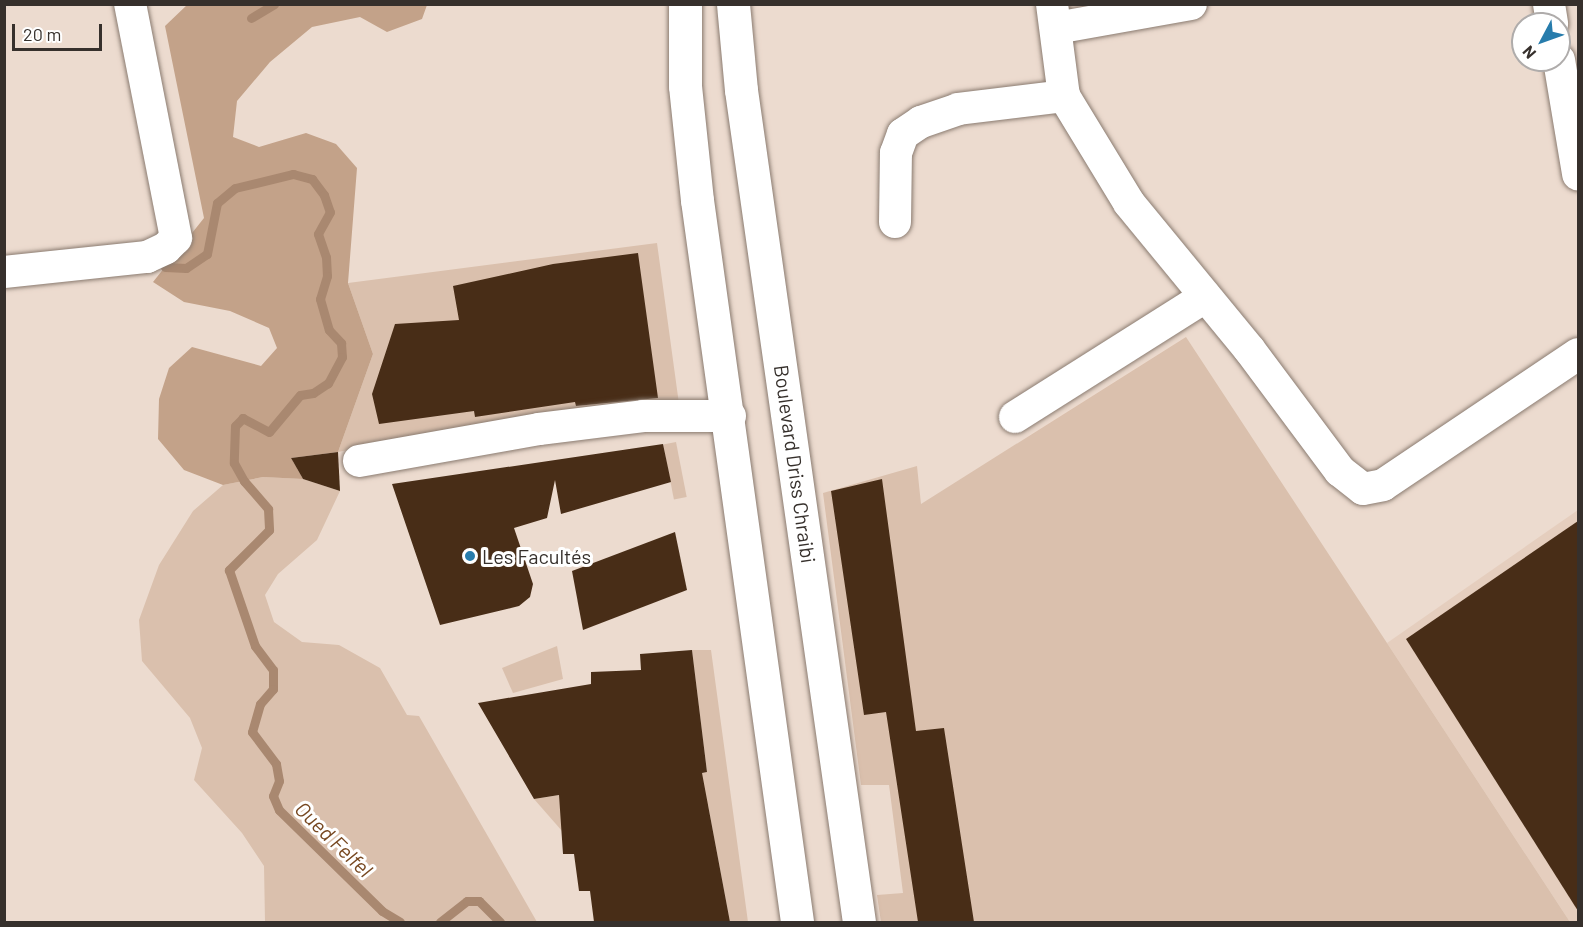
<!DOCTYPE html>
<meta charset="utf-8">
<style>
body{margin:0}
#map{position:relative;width:1583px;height:927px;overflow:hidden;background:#ecdbcf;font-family:Barlow,sans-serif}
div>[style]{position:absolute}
.built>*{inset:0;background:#e5cebe}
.green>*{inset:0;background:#dac0ad;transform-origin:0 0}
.forest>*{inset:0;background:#c3a289}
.stream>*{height:9px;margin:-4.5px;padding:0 4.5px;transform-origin:4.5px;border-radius:4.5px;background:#a98870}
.building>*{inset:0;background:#482d17}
.roads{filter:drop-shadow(0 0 2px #8a7b70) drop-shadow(0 0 2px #8a7b70)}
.minor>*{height:32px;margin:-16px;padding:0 16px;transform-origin:16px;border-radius:16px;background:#fff}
.secondary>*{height:33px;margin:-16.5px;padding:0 16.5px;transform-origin:16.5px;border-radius:16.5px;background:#fff}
.dots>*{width:16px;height:16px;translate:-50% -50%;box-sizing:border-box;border:3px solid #fff;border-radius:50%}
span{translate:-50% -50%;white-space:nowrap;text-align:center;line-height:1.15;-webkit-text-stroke:6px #fff;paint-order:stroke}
.street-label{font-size:20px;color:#36302c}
.poi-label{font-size:20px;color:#36302c}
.left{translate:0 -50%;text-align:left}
.water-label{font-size:21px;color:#774821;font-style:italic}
.frame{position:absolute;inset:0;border:6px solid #36302c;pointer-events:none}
.north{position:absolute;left:1511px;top:12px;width:60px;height:60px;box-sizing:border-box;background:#fff;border:2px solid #afacab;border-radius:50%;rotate:229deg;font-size:16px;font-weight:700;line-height:24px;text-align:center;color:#36302c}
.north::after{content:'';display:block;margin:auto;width:21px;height:27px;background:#277cac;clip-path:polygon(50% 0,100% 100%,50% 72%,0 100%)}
.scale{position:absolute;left:12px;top:24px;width:90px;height:27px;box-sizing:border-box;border:3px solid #36302c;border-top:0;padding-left:8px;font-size:18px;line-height:21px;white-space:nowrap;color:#36302c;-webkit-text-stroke:4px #fff;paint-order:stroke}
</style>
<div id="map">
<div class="built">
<div style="clip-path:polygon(1578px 510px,1578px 922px,1570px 922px,1387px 643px)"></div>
</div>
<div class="green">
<div style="clip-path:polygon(657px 243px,679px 404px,415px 436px,338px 452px,373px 354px,348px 283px)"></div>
<div style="clip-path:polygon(1186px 337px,1387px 643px,1570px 922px,881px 922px,877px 895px,903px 893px,889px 785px,861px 785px,823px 493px,917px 466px,921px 504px)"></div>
<div style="left:676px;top:442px;width:56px;height:13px;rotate:79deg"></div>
<div style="clip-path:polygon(263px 477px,303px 479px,340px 491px,317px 540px,278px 574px,265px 595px,274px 622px,302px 642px,339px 645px,380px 668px,407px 715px,419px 716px,537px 922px,265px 922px,264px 866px,242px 833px,194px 780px,202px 748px,190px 718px,142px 661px,139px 620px,159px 565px,193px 511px,223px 485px)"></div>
<div style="clip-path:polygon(557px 646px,563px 679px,513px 693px,502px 668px)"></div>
<div style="clip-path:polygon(692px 650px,711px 650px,748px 922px,730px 922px,708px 805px,562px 831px,534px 799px,707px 772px)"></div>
</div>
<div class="forest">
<div style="clip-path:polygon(187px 5px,427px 5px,422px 19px,387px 32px,360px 17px,312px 27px,270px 62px,237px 101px,233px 137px,259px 147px,306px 133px,336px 144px,357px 168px,348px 283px,373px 354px,338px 452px,291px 458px,303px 479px,263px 477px,223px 485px,184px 470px,158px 439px,159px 399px,169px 368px,192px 347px,261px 366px,277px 348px,269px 328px,230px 311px,184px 302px,153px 282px,204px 218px,165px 26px)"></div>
</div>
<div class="stream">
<div style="left:251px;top:18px;width:27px;rotate:-31deg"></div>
<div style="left:165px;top:267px;width:21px;rotate:3deg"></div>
<div style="left:186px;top:268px;width:25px;rotate:-34deg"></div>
<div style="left:207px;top:254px;width:52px;rotate:-78.9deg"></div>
<div style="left:217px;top:203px;width:23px;rotate:-40deg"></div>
<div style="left:235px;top:188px;width:60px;rotate:-13.6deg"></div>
<div style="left:293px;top:174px;width:20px;rotate:15deg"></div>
<div style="left:312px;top:179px;width:20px;rotate:53deg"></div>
<div style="left:324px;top:195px;width:18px;rotate:71deg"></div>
<div style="left:330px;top:212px;width:25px;rotate:119deg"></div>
<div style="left:318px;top:234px;width:24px;rotate:71deg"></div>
<div style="left:326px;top:257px;width:19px;rotate:87deg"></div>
<div style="left:327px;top:276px;width:24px;rotate:107deg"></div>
<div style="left:320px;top:299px;width:32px;rotate:74deg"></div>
<div style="left:329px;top:330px;width:18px;rotate:47deg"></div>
<div style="left:341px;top:343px;width:14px;rotate:86deg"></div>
<div style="left:342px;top:357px;width:30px;rotate:118deg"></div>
<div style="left:328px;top:383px;width:18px;rotate:146deg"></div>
<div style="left:313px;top:393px;width:13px;rotate:171deg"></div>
<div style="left:300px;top:395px;width:48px;rotate:130deg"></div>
<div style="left:269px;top:432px;width:30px;rotate:-152deg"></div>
<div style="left:243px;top:418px;width:11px;rotate:135deg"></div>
<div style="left:235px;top:426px;width:37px;rotate:92deg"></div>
<div style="left:234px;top:463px;width:21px;rotate:61deg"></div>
<div style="left:244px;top:481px;width:37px;rotate:49deg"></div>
<div style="left:268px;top:509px;width:21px;rotate:87deg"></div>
<div style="left:269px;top:530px;width:57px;rotate:135deg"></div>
<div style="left:229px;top:570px;width:80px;rotate:71.1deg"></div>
<div style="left:255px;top:646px;width:30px;rotate:53deg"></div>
<div style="left:273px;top:670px;width:19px;rotate:90deg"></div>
<div style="left:273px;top:689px;width:20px;rotate:131deg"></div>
<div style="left:260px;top:704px;width:29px;rotate:106deg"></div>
<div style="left:252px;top:732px;width:40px;rotate:53deg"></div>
<div style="left:276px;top:764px;width:17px;rotate:80deg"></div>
<div style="left:279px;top:781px;width:16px;rotate:112deg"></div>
<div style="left:273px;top:796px;width:15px;rotate:67deg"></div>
<div style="left:279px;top:810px;width:144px;rotate:44.4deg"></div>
<div style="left:382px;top:911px;width:21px;rotate:31deg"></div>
<div style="left:440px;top:922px;width:34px;rotate:-38deg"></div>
<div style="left:467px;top:901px;width:12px"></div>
<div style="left:479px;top:901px;width:30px;rotate:45deg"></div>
</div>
<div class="building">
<div style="clip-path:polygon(638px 253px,658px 398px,576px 406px,575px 402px,475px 417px,474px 411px,379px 424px,372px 394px,395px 324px,459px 320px,453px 286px,553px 264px)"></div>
<div style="clip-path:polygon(663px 444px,671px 482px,561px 514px,555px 480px,547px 518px,514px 528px,533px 584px,530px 597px,519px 606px,440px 625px,392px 484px)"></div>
<div style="clip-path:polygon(338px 452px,340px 491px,303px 479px,291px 458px)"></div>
<div style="clip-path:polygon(882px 479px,916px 731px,944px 728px,974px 922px,918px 922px,886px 712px,864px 715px,831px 491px)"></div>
<div style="clip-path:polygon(1578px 521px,1578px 911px,1406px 639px)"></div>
<div style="clip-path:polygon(675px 532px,687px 590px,583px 630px,572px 571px)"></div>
<div style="clip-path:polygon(692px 650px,707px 772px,702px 773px,730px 922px,594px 922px,590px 891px,579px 891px,574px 854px,563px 854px,559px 795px,534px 799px,478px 703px,591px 684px,591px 672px,641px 670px,640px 654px)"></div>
</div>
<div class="roads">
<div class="minor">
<div style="left:1052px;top:4px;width:93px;rotate:82.6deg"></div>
<div style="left:1064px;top:96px;width:125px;rotate:58.7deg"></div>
<div style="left:1129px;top:203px;width:189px;rotate:50.6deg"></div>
<div style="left:1249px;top:349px;width:152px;rotate:53.3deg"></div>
<div style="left:1340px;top:471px;width:29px;rotate:38deg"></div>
<div style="left:1363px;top:489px;width:20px;rotate:-11deg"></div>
<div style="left:1383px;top:485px;width:235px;rotate:-33.9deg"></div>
<div style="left:1549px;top:4px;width:20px;rotate:81deg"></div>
<div style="left:1056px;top:28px;width:137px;rotate:-10.1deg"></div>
<div style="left:1559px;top:60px;width:116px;rotate:80.5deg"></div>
<div style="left:895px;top:222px;width:69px;rotate:-89.2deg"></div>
<div style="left:896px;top:153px;width:20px;rotate:-70deg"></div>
<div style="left:903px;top:134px;width:22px;rotate:-34deg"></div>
<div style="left:921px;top:122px;width:39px;rotate:-19deg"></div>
<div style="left:958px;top:109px;width:107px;rotate:-7deg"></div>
<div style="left:4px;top:272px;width:144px;rotate:-6deg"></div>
<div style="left:147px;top:257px;width:21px;rotate:-25deg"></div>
<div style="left:166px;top:248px;width:14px;rotate:-45deg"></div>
<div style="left:176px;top:238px;width:238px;rotate:-101.1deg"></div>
<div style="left:1015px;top:417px;width:225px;rotate:-32.3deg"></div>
<div style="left:359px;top:461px;width:183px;rotate:-10.1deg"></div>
<div style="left:539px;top:429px;width:105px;rotate:-7.1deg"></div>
<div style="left:643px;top:416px;width:87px"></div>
</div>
<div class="secondary">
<div style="left:685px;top:4px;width:82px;rotate:90deg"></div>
<div style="left:685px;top:86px;width:115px;rotate:84deg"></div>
<div style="left:697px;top:200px;width:729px;rotate:82.11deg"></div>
<div style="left:733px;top:4px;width:86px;rotate:84.7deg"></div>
<div style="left:741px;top:90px;width:840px;rotate:81.93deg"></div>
</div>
</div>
<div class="dots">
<div style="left:470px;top:556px;background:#277cac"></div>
</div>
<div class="street-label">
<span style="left:795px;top:464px;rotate:82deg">Boulevard Driss Chraibi</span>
</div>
<div class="poi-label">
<span class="left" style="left:482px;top:556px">Les Facultés</span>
</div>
<div class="water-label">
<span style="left:334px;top:839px;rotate:44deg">Oued Felfel</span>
</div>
<div class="frame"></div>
<div class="north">N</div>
<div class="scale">20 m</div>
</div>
